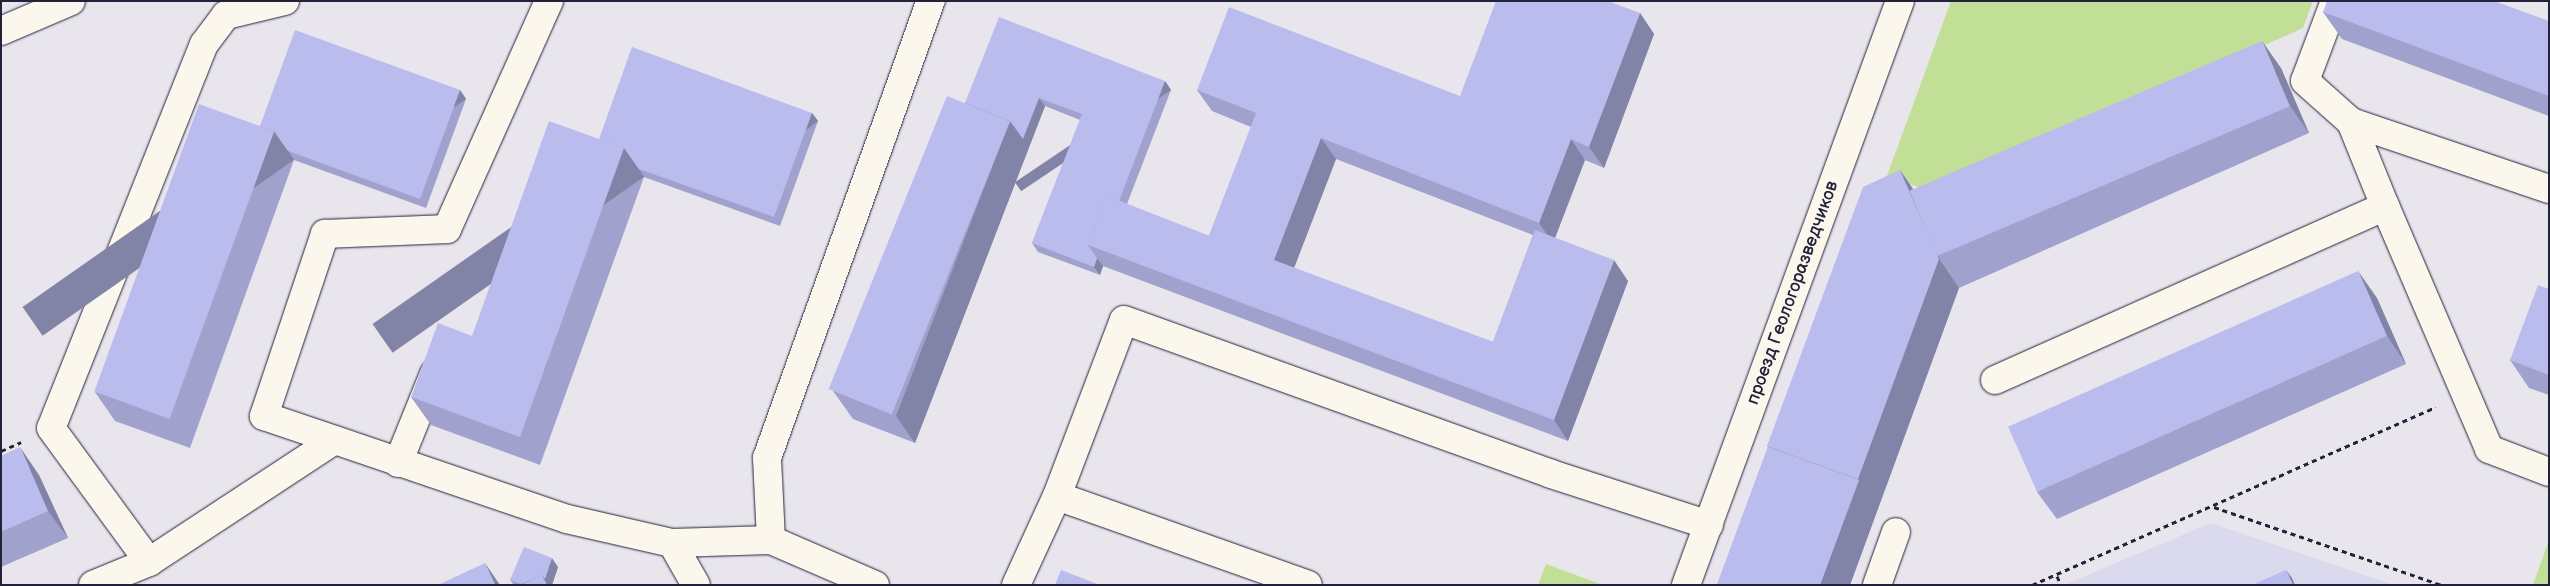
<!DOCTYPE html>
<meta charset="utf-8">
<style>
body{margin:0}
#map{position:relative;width:2550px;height:586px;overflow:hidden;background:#e8e5ed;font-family:"Balsamiq Sans",sans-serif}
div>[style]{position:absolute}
.built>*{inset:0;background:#dad9ed}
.green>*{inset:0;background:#c1df97}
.path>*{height:3px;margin-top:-1.5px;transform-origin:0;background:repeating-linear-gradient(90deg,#22223b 0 5px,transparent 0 9px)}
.roads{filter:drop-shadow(0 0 1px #22223b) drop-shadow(0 0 1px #22223b)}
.minor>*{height:28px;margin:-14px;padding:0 14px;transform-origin:14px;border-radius:14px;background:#fbf7ec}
.wall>*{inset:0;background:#a0a2cd}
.shaded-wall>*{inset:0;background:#8284a7;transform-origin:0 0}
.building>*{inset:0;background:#babcee;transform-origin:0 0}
span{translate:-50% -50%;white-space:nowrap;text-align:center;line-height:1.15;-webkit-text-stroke:5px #fbf7ec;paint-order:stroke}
.street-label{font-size:18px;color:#22223b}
.frame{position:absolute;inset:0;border:2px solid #22223b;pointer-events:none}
</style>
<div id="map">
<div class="built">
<div style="clip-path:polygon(2211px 523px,2394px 585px,2064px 585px)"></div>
</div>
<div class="green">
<div style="clip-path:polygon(1951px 1px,2313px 1px,2303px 28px,1932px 192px,1887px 176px)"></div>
<div style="clip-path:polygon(2549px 540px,2549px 585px,2533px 585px)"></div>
<div style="clip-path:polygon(1546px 564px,1600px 584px,1599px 585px,1538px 585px)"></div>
</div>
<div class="path">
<div style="left:1px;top:451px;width:22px;rotate:-24deg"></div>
<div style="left:2214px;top:507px;width:241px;rotate:18.9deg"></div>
<div style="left:2057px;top:576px;width:10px;rotate:66deg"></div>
<div style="left:2032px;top:585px;width:441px;rotate:-23.8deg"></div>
</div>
<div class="roads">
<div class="minor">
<div style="left:285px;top:1px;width:61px;rotate:166.7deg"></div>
<div style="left:226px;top:15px;width:36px;rotate:127deg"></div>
<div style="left:204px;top:44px;width:413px;rotate:111.7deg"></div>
<div style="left:51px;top:428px;width:166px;rotate:53.8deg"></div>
<div style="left:149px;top:562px;width:222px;rotate:-33.3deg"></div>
<div style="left:335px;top:440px;width:75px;rotate:-161.3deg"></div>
<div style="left:264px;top:416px;width:192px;rotate:-71.5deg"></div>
<div style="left:325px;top:234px;width:122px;rotate:-2.3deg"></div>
<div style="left:447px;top:229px;width:250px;rotate:-65.9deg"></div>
<div style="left:2335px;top:1px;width:85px;rotate:110.6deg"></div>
<div style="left:2305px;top:81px;width:62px;rotate:41.7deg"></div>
<div style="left:2351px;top:122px;width:209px;rotate:18.7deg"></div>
<div style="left:1px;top:31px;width:76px;rotate:-23.2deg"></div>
<div style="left:2385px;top:206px;width:264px;rotate:66.8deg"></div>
<div style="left:2489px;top:449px;width:64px;rotate:21deg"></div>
<div style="left:1995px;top:380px;width:427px;rotate:-24deg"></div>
<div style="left:2385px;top:206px;width:91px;rotate:-112deg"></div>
<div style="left:335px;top:440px;width:245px;rotate:18.8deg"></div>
<div style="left:567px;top:519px;width:108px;rotate:12.9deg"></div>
<div style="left:672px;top:543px;width:99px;rotate:-1.7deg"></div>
<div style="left:398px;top:463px;width:96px;rotate:-68deg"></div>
<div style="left:1057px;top:496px;width:266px;rotate:19.5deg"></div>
<div style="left:672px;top:543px;width:48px;rotate:60.3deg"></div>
<div style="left:93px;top:585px;width:61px;rotate:-22.3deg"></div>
<div style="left:875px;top:585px;width:113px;rotate:-156.6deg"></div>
<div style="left:771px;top:540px;width:82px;rotate:-92.8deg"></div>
<div style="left:767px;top:458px;width:486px;rotate:-70.3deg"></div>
<div style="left:1016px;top:585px;width:98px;rotate:-65.3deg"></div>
<div style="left:1057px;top:496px;width:188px;rotate:-69.2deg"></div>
<div style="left:1124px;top:320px;width:454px;rotate:19.8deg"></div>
<div style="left:1551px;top:474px;width:166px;rotate:17.9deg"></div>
<div style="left:1686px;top:585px;width:622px;rotate:-69.88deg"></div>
<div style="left:1877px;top:585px;width:56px;rotate:-70.3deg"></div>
</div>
</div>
<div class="wall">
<div style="clip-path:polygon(2323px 12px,2549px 21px,2549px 116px,2342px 39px)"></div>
<div style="clip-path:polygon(evenodd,1640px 13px,1654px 34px,1604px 168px,1585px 160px,1555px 238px,1628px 281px,1568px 441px,1103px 266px,1100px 275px,1038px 252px,1032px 243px,1080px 120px,1045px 106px,915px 443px,853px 419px,833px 391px,965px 103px,1165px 81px,1171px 90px,1127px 204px,1209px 236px,1251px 127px,1212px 111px,1197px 90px,1460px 96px,1640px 13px,1336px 159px,1533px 235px,1493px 342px,1294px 268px,1336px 159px)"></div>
<div style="clip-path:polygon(2281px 68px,2309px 133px,1959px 288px,1850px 585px,1717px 585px,1768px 447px,1767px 446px,1916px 193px)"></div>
<div style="clip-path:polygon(466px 99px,426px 208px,294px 160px,190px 448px,115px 421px,95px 392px,260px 126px)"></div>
<div style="clip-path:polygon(812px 113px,818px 121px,780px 226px,644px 177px,540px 465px,431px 425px,411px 397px,472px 336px,599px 139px)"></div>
<div style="clip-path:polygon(2549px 289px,2549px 395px,2529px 388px,2510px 360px)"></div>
<div style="clip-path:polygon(2377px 298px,2406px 364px,2057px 519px,2037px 492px)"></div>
<div style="clip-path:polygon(1px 456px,39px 475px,68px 538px,1px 567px)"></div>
<div style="clip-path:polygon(558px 567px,552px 585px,514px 585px,510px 580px)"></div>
</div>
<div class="shaded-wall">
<div style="clip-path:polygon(1640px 13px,1654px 34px,1604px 168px,1589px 147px)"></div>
<div style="clip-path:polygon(2262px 41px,2281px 68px,2309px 133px,2290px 106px)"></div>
<div style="left:1165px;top:81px;width:11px;height:181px;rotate:56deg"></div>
<div style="left:460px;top:90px;width:11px;height:116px;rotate:56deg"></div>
<div style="clip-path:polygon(1039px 98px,1045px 106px,915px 443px,896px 416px,1010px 121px)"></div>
<div style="left:812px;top:113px;width:10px;height:111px;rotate:53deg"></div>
<div style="left:274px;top:131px;width:35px;height:307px;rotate:55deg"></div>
<div style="clip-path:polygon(1321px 138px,1336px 159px,1289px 281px,1274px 260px)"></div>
<div style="clip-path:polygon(1571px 139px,1585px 160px,1553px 243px,1539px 223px)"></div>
<div style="left:624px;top:148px;width:35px;height:307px;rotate:55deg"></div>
<div style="clip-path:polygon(1900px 170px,1920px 199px,1940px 260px,1959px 288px,1850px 585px,1820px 585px,1859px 480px,1858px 479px)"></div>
<div style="clip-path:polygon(1097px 258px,1103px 266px,1100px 275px,1094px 267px)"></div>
<div style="clip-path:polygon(1614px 260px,1628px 281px,1568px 441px,1554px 420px)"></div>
<div style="clip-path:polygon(2358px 271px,2377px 298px,2406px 364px,2387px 336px)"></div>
<div style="clip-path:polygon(20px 447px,39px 475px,68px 538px,48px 511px)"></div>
<div style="clip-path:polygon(552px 558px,558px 567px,552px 585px,543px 585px,542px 575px)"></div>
<div style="clip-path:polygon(485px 563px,500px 585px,495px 585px)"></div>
<div style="clip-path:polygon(2286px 570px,2292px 578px,2295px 585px,2293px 585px)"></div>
</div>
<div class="building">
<div style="clip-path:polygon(1496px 1px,1608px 1px,1640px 13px,1589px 147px,1571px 139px,1539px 223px,1321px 138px,1274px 260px,1493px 342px,1535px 230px,1614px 260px,1554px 420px,1088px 245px,1107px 196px,1209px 236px,1256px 113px,1197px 90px,1229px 7px,1460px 96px)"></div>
<div style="clip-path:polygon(2327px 1px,2494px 1px,2549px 21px,2549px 96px,2323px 12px)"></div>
<div style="clip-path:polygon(999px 17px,1165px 81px,1119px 201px,1107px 196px,1088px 245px,1097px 258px,1094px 267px,1032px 243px,1082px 114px,1039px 98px,1023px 139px,1010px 121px,965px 103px)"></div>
<div style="clip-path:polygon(295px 30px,460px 90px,420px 199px,288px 151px,274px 131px,260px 126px)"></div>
<div style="left:2262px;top:41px;width:71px;height:383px;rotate:67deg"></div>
<div style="clip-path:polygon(632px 47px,812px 113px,774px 217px,639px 169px,624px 148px,599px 139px)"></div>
<div style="left:947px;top:96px;width:68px;height:316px;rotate:22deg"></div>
<div style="left:199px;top:104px;width:80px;height:306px;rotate:20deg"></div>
<div style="clip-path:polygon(549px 121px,624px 148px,520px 437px,411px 397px,438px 323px,472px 336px)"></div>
<div style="clip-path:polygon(1900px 170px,1939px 259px,1858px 479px,1767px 446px,1863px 187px)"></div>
<div style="left:2358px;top:271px;width:71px;height:383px;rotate:66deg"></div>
<div style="clip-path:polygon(2538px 285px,2549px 289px,2549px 375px,2510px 360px)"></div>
<div style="clip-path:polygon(20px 447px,48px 511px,1px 532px,1px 456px)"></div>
<div style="clip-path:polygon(1768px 447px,1859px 480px,1820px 585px,1717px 585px)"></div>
<div style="clip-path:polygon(524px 547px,552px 558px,545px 579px,542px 575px,521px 584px,510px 580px)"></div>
<div style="clip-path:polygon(485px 563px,495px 585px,438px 585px)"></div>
<div style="clip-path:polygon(1061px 570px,1100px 585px,1055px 585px)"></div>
<div style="clip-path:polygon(2286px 570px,2293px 585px,2254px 585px,2254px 584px)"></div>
<div style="clip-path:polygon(542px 575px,547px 585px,521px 585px)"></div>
</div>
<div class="street-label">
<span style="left:1793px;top:293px;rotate:-70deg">проезд Геологоразведчиков</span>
</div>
<div class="frame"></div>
</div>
